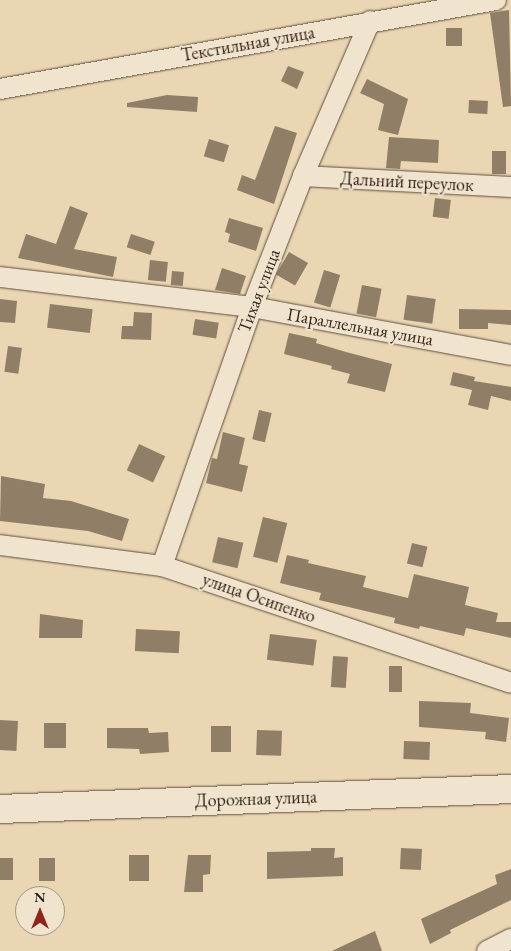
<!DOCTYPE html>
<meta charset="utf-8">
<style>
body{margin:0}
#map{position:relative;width:511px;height:951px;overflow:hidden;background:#ead6b3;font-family:"EB Garamond",serif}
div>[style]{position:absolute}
.building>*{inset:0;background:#917e67;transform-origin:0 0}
.roads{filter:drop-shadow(0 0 1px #5f4d3c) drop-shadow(0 0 1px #5f4d3c)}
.street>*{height:20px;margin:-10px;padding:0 10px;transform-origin:10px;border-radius:10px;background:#f1e4ce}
.secondary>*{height:28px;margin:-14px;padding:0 14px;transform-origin:14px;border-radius:14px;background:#f1e4ce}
span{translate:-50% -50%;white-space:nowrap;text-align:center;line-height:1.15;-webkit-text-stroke:4px #f1e4ce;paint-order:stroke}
.street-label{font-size:18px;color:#311f15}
.north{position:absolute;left:15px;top:886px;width:50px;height:50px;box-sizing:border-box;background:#f1e4ce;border:1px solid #a49584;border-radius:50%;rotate:0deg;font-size:14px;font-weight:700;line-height:20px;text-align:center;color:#311f15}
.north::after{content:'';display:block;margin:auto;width:18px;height:22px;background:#8f2418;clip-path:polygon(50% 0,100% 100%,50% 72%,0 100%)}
</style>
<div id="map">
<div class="building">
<div style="clip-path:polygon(509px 10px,511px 106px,503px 107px,490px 13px)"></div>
<div style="left:462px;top:28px;width:18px;height:16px;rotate:90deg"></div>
<div style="clip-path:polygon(288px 66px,304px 72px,297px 89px,281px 81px)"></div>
<div style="clip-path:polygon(367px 79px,408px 99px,398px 135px,378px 130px,384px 104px,360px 93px)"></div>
<div style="clip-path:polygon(167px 95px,198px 97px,197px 112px,127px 107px,127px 103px)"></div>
<div style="left:469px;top:100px;width:19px;height:13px;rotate:3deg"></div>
<div style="clip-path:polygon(275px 126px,297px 133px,274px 204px,237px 190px,242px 175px,255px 180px)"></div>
<div style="clip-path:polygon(389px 137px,439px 140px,438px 163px,401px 161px,400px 169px,386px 168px)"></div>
<div style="left:209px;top:139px;width:21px;height:18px;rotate:17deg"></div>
<div style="left:492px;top:151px;width:14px;height:23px"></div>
<div style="left:435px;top:198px;width:16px;height:19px;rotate:7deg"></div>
<div style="clip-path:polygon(70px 206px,88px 213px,74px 249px,117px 257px,113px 277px,18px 258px,26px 234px,56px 244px)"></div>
<div style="clip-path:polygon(229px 218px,263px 228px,256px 251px,228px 242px,230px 234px,225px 232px)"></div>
<div style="left:131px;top:234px;width:25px;height:14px;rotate:18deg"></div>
<div style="left:289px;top:252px;width:22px;height:26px;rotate:30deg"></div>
<div style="left:150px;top:260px;width:18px;height:20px;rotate:6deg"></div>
<div style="clip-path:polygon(222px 268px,246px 276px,240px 294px,215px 290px)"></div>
<div style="left:324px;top:270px;width:17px;height:34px;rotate:17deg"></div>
<div style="left:172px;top:271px;width:12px;height:14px;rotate:5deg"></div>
<div style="left:362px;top:285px;width:20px;height:29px;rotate:11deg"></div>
<div style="left:407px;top:295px;width:29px;height:25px;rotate:8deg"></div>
<div style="clip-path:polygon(0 299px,17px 301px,15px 323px,0 322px)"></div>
<div style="left:50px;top:304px;width:43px;height:24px;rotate:7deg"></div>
<div style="clip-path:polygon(459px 309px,511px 310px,511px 325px,488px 323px,488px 329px,459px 329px)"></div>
<div style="clip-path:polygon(134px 312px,152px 313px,151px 340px,121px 339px,122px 326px,133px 326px)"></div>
<div style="left:195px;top:319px;width:24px;height:16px;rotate:9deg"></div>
<div style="clip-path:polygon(289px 333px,317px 339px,316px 343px,346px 352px,392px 364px,385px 392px,347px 383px,350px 374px,331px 369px,332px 366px,284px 354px)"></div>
<div style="left:8px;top:346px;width:14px;height:26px;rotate:8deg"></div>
<div style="clip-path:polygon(453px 372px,475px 377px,474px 381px,511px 387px,511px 401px,491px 396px,488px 410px,468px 405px,472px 390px,450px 385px)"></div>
<div style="left:259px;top:410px;width:13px;height:30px;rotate:13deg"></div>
<div style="clip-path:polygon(223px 432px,245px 438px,239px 464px,248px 466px,242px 492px,206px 483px,212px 458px,217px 459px)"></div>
<div style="left:139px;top:444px;width:29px;height:29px;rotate:25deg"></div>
<div style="clip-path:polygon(1px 476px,45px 484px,43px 498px,71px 501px,129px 519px,122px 541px,88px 531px,0 521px)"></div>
<div style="left:263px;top:517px;width:25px;height:41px;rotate:14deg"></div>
<div style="left:218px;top:537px;width:26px;height:26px;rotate:13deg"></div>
<div style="left:412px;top:543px;width:16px;height:21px;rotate:14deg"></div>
<div style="clip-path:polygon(287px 555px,309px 560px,308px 563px,366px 576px,363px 587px,408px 598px,414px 574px,469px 587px,465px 605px,498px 613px,496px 622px,511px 622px,511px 638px,466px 628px,464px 636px,420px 626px,419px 629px,394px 623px,395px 618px,319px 600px,321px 593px,280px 583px)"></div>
<div style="clip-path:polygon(40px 614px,83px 620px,82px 638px,39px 638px)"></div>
<div style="left:136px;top:629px;width:44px;height:22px;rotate:3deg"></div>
<div style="left:270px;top:634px;width:47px;height:26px;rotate:7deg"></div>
<div style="left:333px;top:656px;width:15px;height:31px;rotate:4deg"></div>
<div style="left:389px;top:666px;width:13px;height:26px"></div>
<div style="clip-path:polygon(419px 701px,471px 703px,470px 713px,509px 718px,506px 742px,485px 739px,486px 732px,419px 727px)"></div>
<div style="left:0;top:720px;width:18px;height:30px;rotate:3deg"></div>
<div style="left:66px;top:723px;width:25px;height:22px;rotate:90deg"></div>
<div style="left:211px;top:726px;width:20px;height:26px"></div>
<div style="clip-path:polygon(107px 728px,148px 728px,149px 733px,168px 732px,169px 752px,140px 754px,139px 749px,107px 748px)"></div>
<div style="left:257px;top:730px;width:25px;height:25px;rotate:2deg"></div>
<div style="left:404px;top:741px;width:26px;height:18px;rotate:2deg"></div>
<div style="clip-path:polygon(311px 848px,335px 848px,334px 858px,343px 857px,343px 876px,267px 879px,267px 852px,311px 851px)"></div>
<div style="left:401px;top:848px;width:21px;height:21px;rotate:3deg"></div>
<div style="left:129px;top:855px;width:20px;height:26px"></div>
<div style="clip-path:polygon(188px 855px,211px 855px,210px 874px,203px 875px,203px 892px,184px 892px)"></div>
<div style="left:13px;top:858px;width:22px;height:13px;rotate:90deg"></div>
<div style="left:39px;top:858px;width:16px;height:23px"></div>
<div style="clip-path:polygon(511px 869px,511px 900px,450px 930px,451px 933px,430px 944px,421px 919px,497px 884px,495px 875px)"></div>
<div style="clip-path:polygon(375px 931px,382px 951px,332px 951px,353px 941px)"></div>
</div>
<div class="roads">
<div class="street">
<div style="left:0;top:89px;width:504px;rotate:-10.17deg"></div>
<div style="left:303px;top:176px;width:208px;rotate:3deg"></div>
<div style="left:0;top:277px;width:254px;rotate:6.8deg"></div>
<div style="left:252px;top:307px;width:263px;rotate:10.5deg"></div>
<div style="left:0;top:545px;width:163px;rotate:7.4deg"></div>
<div style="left:162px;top:566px;width:368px;rotate:18.5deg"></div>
<div style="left:162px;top:566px;width:274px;rotate:-70.8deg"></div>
<div style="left:252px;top:307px;width:141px;rotate:-68.7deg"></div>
<div style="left:303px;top:176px;width:169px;rotate:-66.6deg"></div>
<div style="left:487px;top:951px;width:27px;rotate:-27deg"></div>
</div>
<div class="secondary">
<div style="left:0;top:809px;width:511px;rotate:-2.24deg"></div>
</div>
</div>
<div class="street-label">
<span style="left:248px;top:44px;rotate:-10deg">Текстильная улица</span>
<span style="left:407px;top:182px;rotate:3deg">Дальний переулок</span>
<span style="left:259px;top:291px;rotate:-69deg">Тихая улица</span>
<span style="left:360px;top:327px;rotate:10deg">Параллельная улица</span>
<span style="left:259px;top:598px;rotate:19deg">улица Осипенко</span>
<span style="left:256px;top:799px;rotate:-2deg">Дорожная улица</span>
</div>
<div class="north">N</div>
</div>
